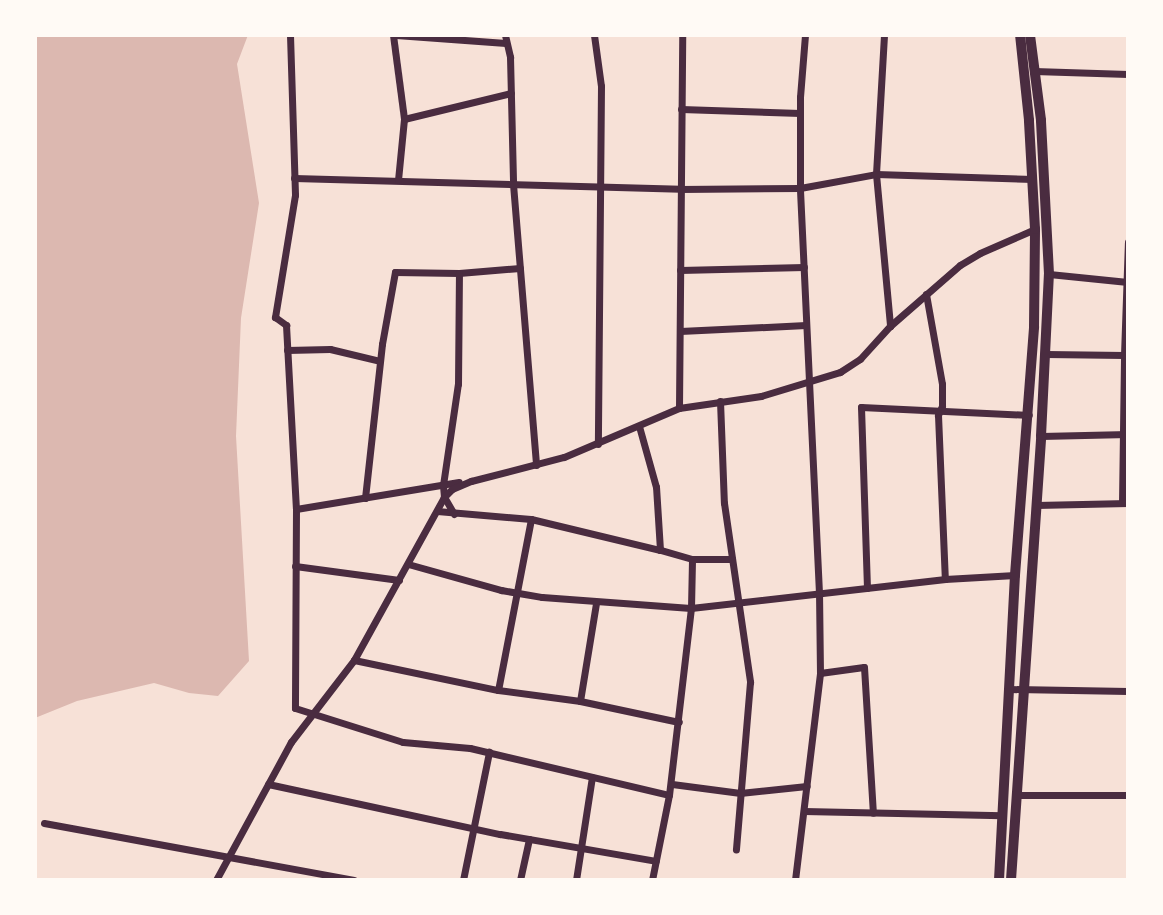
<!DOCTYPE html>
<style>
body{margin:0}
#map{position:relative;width:1163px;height:915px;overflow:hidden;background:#f7e1d7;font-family:"Public Sans",sans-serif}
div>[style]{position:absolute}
.water>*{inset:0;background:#dcb8b0}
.minor>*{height:7px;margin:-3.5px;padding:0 3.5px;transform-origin:3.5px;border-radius:3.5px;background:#4a2c40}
.primary>*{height:10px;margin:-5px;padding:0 5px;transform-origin:5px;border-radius:5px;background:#4a2c40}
span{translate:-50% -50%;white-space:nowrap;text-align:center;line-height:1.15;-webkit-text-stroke:5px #fffaf5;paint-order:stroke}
.frame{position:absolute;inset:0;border:37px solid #fffaf5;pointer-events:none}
</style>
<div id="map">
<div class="water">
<div style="clip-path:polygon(35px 35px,248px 35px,237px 64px,259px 203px,241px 318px,236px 436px,249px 661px,218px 696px,189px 693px,154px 683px,77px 701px,35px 718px)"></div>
</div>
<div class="minor">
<div style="left:290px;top:35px;width:160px;rotate:88.2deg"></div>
<div style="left:295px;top:195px;width:124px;rotate:99.3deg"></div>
<div style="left:275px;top:317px;width:14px;rotate:36deg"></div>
<div style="left:286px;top:325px;width:184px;rotate:86.9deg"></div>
<div style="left:296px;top:509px;width:199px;rotate:90.3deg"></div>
<div style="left:295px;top:708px;width:113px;rotate:17.5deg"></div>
<div style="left:403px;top:742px;width:67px;rotate:5.1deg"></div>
<div style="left:470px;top:748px;width:204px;rotate:13.3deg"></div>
<div style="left:669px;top:795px;width:188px;rotate:-83.3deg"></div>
<div style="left:691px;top:608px;width:49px;rotate:-88.8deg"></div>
<div style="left:692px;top:559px;width:33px;rotate:-164deg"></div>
<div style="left:660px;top:550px;width:63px;rotate:-93.6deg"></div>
<div style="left:656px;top:487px;width:63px;rotate:-105.6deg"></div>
<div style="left:393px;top:35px;width:85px;rotate:82.5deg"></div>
<div style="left:396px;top:35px;width:110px;rotate:4.2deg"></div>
<div style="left:505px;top:35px;width:23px;rotate:77deg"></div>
<div style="left:510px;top:57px;width:127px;rotate:88.6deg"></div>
<div style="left:513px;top:184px;width:282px;rotate:85.3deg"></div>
<div style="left:594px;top:35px;width:51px;rotate:82.2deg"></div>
<div style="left:601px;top:86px;width:358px;rotate:90.5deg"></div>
<div style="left:884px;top:35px;width:139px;rotate:93.3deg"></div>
<div style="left:876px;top:174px;width:153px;rotate:84.7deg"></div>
<div style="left:1034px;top:71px;width:94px;rotate:1.8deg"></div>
<div style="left:681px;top:109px;width:119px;rotate:1.9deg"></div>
<div style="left:294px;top:178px;width:386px;rotate:1.6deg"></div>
<div style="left:680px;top:189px;width:120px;rotate:-0.5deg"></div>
<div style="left:800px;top:188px;width:77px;rotate:-10.4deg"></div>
<div style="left:876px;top:174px;width:157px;rotate:1.8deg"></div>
<div style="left:398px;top:180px;width:61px;rotate:-84.4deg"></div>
<div style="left:404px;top:119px;width:110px;rotate:-13.7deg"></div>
<div style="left:680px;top:270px;width:124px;rotate:-1.4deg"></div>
<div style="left:1049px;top:274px;width:79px;rotate:5.8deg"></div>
<div style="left:926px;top:294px;width:91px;rotate:79.9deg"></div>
<div style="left:942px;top:384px;width:22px;rotate:90deg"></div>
<div style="left:942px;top:406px;width:10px;rotate:114deg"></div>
<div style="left:938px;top:415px;width:164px;rotate:87.6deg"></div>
<div style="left:680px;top:331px;width:126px;rotate:-2.7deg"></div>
<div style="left:287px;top:350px;width:43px;rotate:-1.3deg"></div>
<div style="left:330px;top:349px;width:51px;rotate:13.5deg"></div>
<div style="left:1046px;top:354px;width:78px;rotate:0.7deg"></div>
<div style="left:1124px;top:355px;width:113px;rotate:-88deg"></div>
<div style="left:720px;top:401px;width:102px;rotate:87.8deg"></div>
<div style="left:724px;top:503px;width:181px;rotate:81.7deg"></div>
<div style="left:750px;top:682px;width:168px;rotate:94.8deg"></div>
<div style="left:679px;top:408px;width:373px;rotate:-89.5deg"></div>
<div style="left:1041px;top:436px;width:87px;rotate:-1.3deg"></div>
<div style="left:365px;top:498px;width:155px;rotate:-83.7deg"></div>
<div style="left:382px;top:344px;width:73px;rotate:-79.8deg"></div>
<div style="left:395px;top:272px;width:64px;rotate:0.9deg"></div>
<div style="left:459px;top:273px;width:61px;rotate:-4.7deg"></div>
<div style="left:1122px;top:503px;width:148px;rotate:-89.2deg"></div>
<div style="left:1124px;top:355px;width:3px"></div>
<div style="left:1036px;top:505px;width:92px;rotate:-1.2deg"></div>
<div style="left:296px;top:509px;width:165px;rotate:-9.4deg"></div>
<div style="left:437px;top:511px;width:94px;rotate:4.9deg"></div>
<div style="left:531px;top:519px;width:174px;rotate:100.9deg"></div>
<div style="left:454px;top:514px;width:20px;rotate:-120deg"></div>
<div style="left:444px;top:497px;width:12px;rotate:-95deg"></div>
<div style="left:443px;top:485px;width:102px;rotate:-81.6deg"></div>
<div style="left:458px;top:384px;width:111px;rotate:-89.5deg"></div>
<div style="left:531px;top:519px;width:133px;rotate:13.5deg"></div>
<div style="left:692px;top:559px;width:40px"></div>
<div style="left:408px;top:564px;width:97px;rotate:15.6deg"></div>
<div style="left:501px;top:590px;width:42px;rotate:9.7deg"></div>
<div style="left:542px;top:597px;width:149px;rotate:4.2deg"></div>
<div style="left:691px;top:608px;width:256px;rotate:-6.5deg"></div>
<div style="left:945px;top:579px;width:70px;rotate:-3.3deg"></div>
<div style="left:295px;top:566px;width:105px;rotate:7.7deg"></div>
<div style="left:867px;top:588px;width:181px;rotate:-91.9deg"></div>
<div style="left:861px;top:407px;width:168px;rotate:2.7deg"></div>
<div style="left:354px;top:660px;width:147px;rotate:11.8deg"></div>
<div style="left:498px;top:690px;width:83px;rotate:7.6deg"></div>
<div style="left:580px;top:701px;width:101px;rotate:12deg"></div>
<div style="left:820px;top:673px;width:44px;rotate:-7.8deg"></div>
<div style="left:864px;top:667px;width:146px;rotate:86.5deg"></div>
<div style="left:1009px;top:689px;width:119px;rotate:1deg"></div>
<div style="left:580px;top:701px;width:99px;rotate:-80.7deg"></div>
<div style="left:268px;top:784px;width:237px;rotate:12.2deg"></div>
<div style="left:500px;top:834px;width:158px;rotate:9.8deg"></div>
<div style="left:672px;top:784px;width:69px;rotate:7.5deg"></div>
<div style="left:740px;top:793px;width:67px;rotate:-6deg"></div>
<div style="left:1017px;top:795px;width:111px"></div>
<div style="left:804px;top:811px;width:198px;rotate:1.2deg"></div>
<div style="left:44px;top:823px;width:315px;rotate:10.4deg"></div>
<div style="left:216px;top:880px;width:157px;rotate:-61.5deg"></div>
<div style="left:291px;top:742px;width:103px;rotate:-52.5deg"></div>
<div style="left:354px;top:660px;width:186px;rotate:-61.1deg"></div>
<div style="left:444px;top:497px;width:11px;rotate:-45deg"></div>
<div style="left:452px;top:489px;width:21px;rotate:-23deg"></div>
<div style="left:471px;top:481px;width:96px;rotate:-14.5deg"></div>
<div style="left:564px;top:457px;width:125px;rotate:-23.1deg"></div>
<div style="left:679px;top:408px;width:83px;rotate:-8.3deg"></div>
<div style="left:761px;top:396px;width:83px;rotate:-16.9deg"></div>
<div style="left:840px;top:372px;width:24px;rotate:-33deg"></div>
<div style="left:860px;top:359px;width:45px;rotate:-47.7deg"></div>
<div style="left:890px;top:326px;width:93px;rotate:-41.1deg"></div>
<div style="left:960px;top:265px;width:23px;rotate:-31deg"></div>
<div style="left:980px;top:253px;width:60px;rotate:-23.6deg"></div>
<div style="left:463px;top:880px;width:131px;rotate:-78.5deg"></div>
<div style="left:520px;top:880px;width:42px;rotate:-77.6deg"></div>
<div style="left:576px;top:880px;width:104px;rotate:-81.2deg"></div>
<div style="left:652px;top:880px;width:87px;rotate:-78.7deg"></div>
<div style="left:795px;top:880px;width:209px;rotate:-83.1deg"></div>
<div style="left:820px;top:673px;width:80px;rotate:-90.7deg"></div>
<div style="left:819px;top:593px;width:405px;rotate:-92.7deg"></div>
<div style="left:800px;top:188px;width:91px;rotate:-90deg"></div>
<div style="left:800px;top:97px;width:62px;rotate:-85.4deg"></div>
</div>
<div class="primary">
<div style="left:999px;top:880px;width:305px;rotate:-87deg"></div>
<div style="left:1015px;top:575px;width:249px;rotate:-85.6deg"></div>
<div style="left:1034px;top:327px;width:98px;rotate:-89.4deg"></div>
<div style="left:1035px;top:229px;width:109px;rotate:-93.2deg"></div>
<div style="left:1029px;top:120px;width:85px;rotate:-96deg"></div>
<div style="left:1011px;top:880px;width:445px;rotate:-86.1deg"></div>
<div style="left:1041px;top:436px;width:162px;rotate:-87.2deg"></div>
<div style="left:1049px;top:274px;width:154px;rotate:-93deg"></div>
<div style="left:1041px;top:120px;width:86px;rotate:-97.4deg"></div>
</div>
<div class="frame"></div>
</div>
